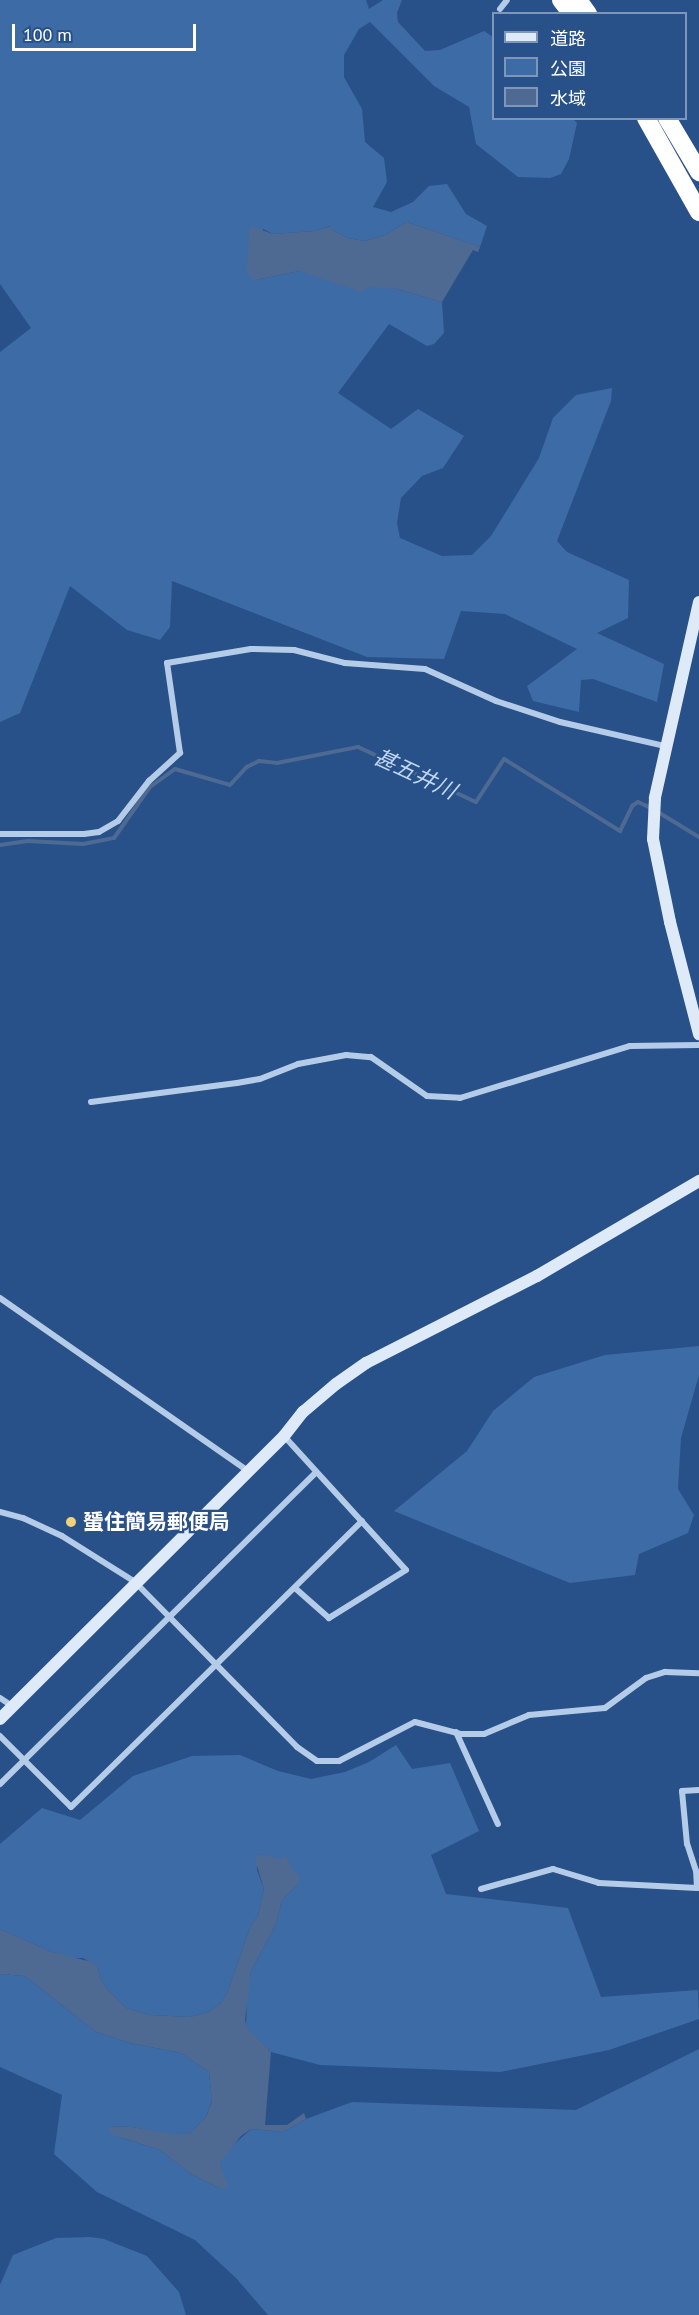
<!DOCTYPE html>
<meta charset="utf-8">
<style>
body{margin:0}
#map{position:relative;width:699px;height:2315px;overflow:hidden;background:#285189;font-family:"PT Sans","Noto Sans JP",sans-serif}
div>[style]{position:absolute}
.green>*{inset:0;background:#3d6ba6}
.water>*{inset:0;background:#4e6a92}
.stream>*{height:4px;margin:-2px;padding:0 2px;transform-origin:2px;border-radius:2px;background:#4e6a92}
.street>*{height:6px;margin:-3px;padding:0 3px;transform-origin:3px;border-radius:3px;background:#b5cce9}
.secondary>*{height:12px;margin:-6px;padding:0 6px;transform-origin:6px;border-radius:6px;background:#dfeaf8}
.highway>*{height:18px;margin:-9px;padding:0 9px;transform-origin:9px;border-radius:9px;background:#fff}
.dots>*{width:16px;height:16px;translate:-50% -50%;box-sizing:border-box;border:3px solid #285189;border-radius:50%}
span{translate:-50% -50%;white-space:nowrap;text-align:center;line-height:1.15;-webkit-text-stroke:4.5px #285189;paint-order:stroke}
.poi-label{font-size:21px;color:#fff;font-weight:700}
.left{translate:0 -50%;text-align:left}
.water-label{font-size:22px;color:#c1d6f0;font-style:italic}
.legend{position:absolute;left:492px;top:12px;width:195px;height:108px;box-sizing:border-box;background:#285189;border:2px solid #7e97b8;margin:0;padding:8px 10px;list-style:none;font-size:18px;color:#fff}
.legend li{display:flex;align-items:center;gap:12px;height:30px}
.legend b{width:30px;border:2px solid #7e97b8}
.scale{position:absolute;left:12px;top:24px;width:184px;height:27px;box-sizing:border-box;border:3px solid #fff;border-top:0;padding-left:8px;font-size:18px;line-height:21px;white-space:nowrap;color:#fff;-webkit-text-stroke:4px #285189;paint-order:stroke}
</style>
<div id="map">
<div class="green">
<div style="clip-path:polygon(0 0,366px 0,369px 9px,383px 0,402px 0,397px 13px,398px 22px,425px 51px,440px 50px,484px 31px,493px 37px,494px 118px,573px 119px,577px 123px,569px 159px,561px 174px,550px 178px,518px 177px,476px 144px,469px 107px,434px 86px,370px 22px,359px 29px,344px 55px,344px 77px,362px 109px,365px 142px,384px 158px,387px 182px,373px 207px,391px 212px,413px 202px,429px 186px,447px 184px,466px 214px,487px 226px,480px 247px,407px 222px,385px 235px,365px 241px,348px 238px,334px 231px,330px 226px,314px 231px,273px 234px,263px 229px,256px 280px,299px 271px,397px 289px,442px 302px,444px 333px,434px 344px,427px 346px,389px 324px,338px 393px,391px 429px,418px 409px,464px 436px,443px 468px,422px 476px,401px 498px,397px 523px,400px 538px,442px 556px,472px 555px,491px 536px,539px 458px,553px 418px,576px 395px,612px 388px,611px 401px,557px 541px,567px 552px,629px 580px,628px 618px,597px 633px,664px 664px,657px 702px,593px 679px,581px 680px,579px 712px,533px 701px,527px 686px,577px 649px,505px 614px,461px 611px,444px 659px,367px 657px,172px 581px,170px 627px,160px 640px,127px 630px,70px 586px,20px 713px,0 722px,0 352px,31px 328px,0 284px)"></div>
<div style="clip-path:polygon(699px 1346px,699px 1375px,681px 1438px,678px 1489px,694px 1515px,688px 1533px,639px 1554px,635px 1575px,570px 1583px,394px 1511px,467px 1451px,493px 1411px,534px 1377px,605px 1355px)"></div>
<div style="clip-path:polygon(396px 1745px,412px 1769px,450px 1763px,479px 1831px,431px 1855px,446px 1894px,568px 1908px,601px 1997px,698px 1990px,699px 2019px,609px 2050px,500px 2072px,320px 2065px,271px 2052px,246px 2028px,247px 1993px,251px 1971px,276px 1924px,282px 1900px,297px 1885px,290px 1865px,258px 1854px,257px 1870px,264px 1889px,258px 1916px,251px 1925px,227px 1993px,220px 2004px,208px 2012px,190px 2017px,150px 2015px,126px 2008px,106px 1988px,100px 1978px,98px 1967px,83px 1958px,72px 1958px,52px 1952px,0 1929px,0 1844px,42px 1808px,80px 1820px,133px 1776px,192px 1756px,240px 1755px,278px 1771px,311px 1779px,345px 1772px,369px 1762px)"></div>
<div style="clip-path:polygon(0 1974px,25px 1976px,96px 2032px,130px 2043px,181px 2053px,209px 2072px,212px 2100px,206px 2117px,190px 2133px,180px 2136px,132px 2127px,108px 2126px,122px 2138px,160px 2150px,191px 2174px,221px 2189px,220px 2163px,229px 2149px,251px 2129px,283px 2132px,306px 2119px,352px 2102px,576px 2110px,699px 2049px,699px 2315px,268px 2315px,236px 2278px,195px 2240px,97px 2192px,54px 2154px,62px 2095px,0 2067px)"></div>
<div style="clip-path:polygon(90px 2237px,104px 2239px,147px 2256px,179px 2292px,186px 2315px,0 2315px,0 2285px,13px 2255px,56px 2238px)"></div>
</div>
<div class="water">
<div style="clip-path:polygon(407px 222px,480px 247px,478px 252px,473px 250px,442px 302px,397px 289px,371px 287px,361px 292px,299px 271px,256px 280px,250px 278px,247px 271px,249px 228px,253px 227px,273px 234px,314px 231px,331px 226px,334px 231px,348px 238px,365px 241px,385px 235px)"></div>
<div style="clip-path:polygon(258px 1854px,281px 1859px,286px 1856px,292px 1869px,300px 1876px,297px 1885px,282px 1900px,276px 1924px,251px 1971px,245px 2020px,247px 2028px,271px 2052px,265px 2125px,287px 2125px,304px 2113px,306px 2119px,283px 2132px,251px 2129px,241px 2136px,220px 2163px,227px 2184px,227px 2188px,221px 2189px,191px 2174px,160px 2150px,113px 2135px,109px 2132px,108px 2126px,132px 2127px,180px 2135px,190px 2133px,206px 2117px,212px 2101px,209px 2072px,181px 2053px,130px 2043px,96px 2032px,25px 1976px,0 1974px,0 1929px,52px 1952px,92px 1962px,98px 1967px,100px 1978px,106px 1988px,126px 2008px,150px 2015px,190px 2017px,208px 2012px,220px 2004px,227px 1993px,251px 1925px,258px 1916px,264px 1889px,255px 1859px)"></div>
</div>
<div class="stream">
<div style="left:658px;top:812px;width:48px;rotate:31.4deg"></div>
<div style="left:0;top:845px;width:28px;rotate:-8deg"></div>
<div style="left:28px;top:841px;width:55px;rotate:3.1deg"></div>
<div style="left:83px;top:844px;width:32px;rotate:-11deg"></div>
<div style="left:114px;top:838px;width:62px;rotate:-54.8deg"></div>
<div style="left:150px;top:787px;width:31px;rotate:-36deg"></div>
<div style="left:175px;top:769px;width:57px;rotate:16.2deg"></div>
<div style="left:230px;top:785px;width:25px;rotate:-47deg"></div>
<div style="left:247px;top:767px;width:13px;rotate:-27deg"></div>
<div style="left:259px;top:761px;width:18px;rotate:6deg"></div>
<div style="left:277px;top:763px;width:83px;rotate:-11.2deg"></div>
<div style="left:358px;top:747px;width:130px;rotate:25deg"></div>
<div style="left:476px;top:802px;width:51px;rotate:-56.9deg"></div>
<div style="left:504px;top:759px;width:137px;rotate:31.8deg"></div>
<div style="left:620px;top:831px;width:28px;rotate:-64deg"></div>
<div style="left:632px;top:806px;width:7px;rotate:-34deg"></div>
<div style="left:638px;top:802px;width:14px;rotate:25deg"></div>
</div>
<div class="street">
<div style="left:500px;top:9px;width:11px;rotate:-52deg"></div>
<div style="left:0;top:834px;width:84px"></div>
<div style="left:84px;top:834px;width:15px;rotate:-8deg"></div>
<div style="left:99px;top:832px;width:22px;rotate:-30deg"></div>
<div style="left:118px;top:821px;width:51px;rotate:-52.2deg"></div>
<div style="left:149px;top:781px;width:42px;rotate:-42.1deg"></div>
<div style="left:180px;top:753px;width:91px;rotate:-98.2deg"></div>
<div style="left:167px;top:663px;width:85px;rotate:-9.5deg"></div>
<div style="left:251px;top:649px;width:43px;rotate:1.3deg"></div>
<div style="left:294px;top:650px;width:53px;rotate:14.3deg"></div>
<div style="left:345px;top:663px;width:80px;rotate:4.3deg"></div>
<div style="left:425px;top:669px;width:78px;rotate:24.3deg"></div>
<div style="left:496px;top:701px;width:67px;rotate:18.2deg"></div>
<div style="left:560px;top:722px;width:108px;rotate:12.9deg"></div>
<div style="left:91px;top:1102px;width:147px;rotate:-7.4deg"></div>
<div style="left:237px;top:1083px;width:23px;rotate:-10deg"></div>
<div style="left:260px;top:1079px;width:41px;rotate:-21.5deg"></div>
<div style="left:298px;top:1064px;width:49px;rotate:-10.6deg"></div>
<div style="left:346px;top:1055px;width:25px;rotate:5deg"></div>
<div style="left:371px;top:1057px;width:68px;rotate:34.9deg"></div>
<div style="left:427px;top:1096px;width:33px;rotate:3deg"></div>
<div style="left:460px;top:1098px;width:178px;rotate:-17deg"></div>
<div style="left:630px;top:1046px;width:69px;rotate:-0.8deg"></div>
<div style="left:0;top:1298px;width:302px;rotate:34.9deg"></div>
<div style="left:284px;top:1436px;width:181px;rotate:47.7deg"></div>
<div style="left:406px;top:1570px;width:91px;rotate:148.1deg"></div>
<div style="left:329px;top:1618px;width:45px;rotate:-138.6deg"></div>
<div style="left:0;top:1512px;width:24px;rotate:15deg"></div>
<div style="left:23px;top:1518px;width:43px;rotate:24.8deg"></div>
<div style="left:62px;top:1536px;width:86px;rotate:32.2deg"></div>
<div style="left:135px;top:1582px;width:231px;rotate:45.5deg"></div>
<div style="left:297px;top:1747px;width:24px;rotate:35deg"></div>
<div style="left:317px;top:1761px;width:22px"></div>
<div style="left:339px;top:1761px;width:85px;rotate:-27.2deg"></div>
<div style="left:415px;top:1722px;width:48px;rotate:14.6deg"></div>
<div style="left:461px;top:1734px;width:23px"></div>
<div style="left:484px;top:1734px;width:49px;rotate:-22.9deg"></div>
<div style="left:529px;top:1715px;width:76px;rotate:-5.3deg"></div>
<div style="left:605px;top:1708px;width:51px;rotate:-36.2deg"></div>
<div style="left:646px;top:1678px;width:20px;rotate:-18deg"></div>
<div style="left:665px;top:1672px;width:34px;rotate:2deg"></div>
<div style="left:0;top:1698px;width:14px;rotate:34deg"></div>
<div style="left:456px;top:1732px;width:101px;rotate:65.5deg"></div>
<div style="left:0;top:1736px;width:100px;rotate:45deg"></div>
<div style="left:71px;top:1807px;width:408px;rotate:-44.5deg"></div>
<div style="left:0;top:1784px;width:444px;rotate:-44.6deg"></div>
<div style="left:481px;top:1889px;width:75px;rotate:-15.5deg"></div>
<div style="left:553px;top:1869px;width:48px;rotate:16.9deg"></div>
<div style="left:599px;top:1883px;width:98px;rotate:2.9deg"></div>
<div style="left:697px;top:1888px;width:17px;rotate:-93deg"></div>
<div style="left:696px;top:1871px;width:28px;rotate:-108deg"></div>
<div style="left:687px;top:1844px;width:53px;rotate:-95.4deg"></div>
<div style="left:682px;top:1791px;width:17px;rotate:-3deg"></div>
</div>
<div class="secondary">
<div style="left:699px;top:602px;width:201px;rotate:102.7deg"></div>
<div style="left:655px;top:798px;width:41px;rotate:92.8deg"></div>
<div style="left:653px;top:839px;width:85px;rotate:78.4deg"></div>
<div style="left:670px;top:922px;width:116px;rotate:75.5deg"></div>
<div style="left:0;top:1719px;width:401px;rotate:-44.9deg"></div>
<div style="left:284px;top:1436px;width:31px;rotate:-52deg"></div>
<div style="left:303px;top:1412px;width:43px;rotate:-40.3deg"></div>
<div style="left:336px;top:1384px;width:37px;rotate:-35deg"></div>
<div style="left:366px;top:1363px;width:192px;rotate:-27deg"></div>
<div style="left:537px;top:1276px;width:188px;rotate:-30.4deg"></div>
</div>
<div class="highway">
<div style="left:561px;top:0;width:18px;rotate:52deg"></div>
<div style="left:578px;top:0;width:17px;rotate:54deg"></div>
<div style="left:646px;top:118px;width:108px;rotate:60.6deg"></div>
<div style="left:667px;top:118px;width:63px;rotate:59.3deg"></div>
</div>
<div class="dots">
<div style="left:71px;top:1522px;background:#f1d17b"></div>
</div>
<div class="poi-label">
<span class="left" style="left:83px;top:1522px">蜑住簡易郵便局</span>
</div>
<div class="water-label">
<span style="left:415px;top:774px;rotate:25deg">甚五井川</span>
</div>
<ul class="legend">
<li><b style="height:8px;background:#dfeaf8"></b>道路</li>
<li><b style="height:16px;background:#3d6ba6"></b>公園</li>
<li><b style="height:16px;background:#4e6a92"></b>水域</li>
</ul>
<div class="scale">100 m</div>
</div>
